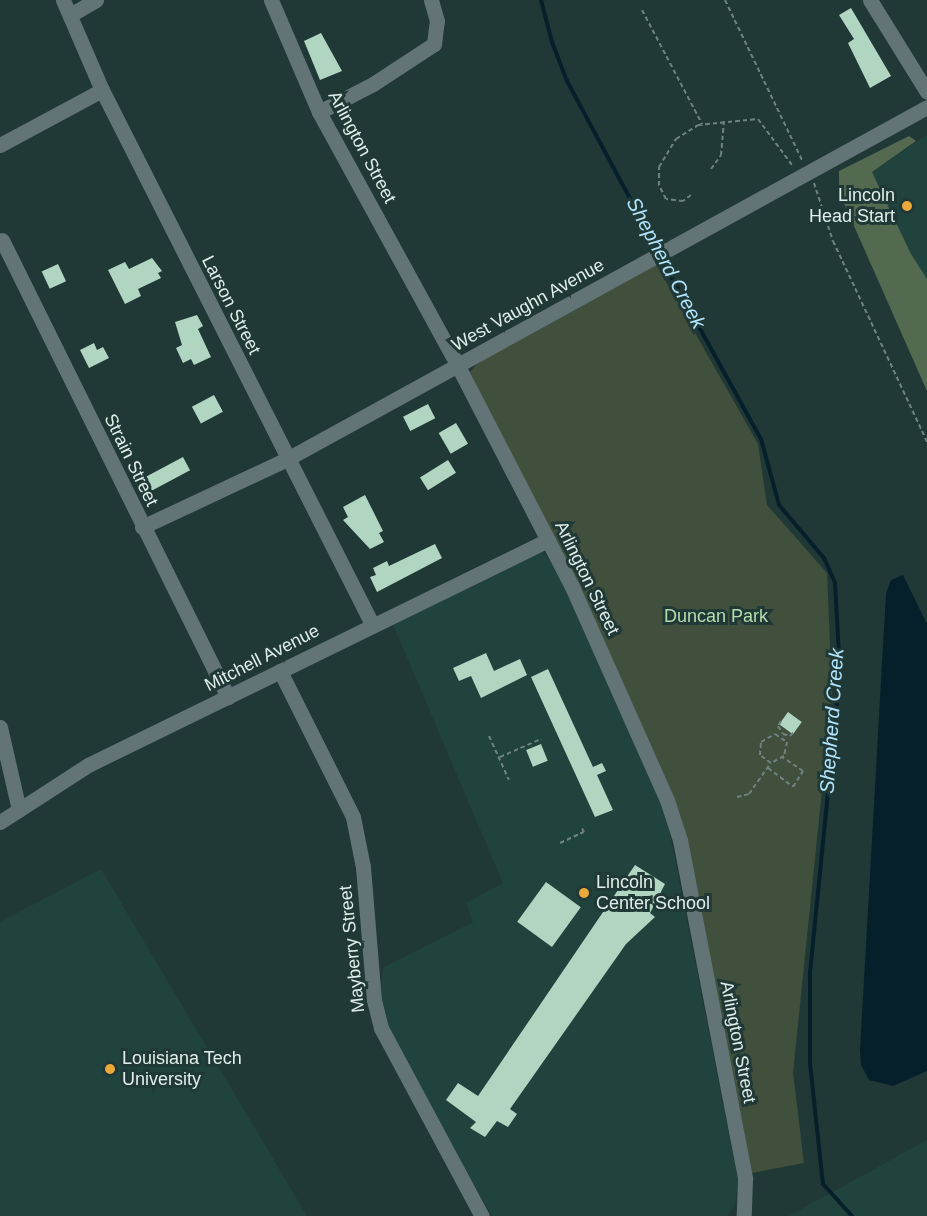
<!DOCTYPE html>
<style>
body{margin:0}
#map{position:relative;width:927px;height:1216px;overflow:hidden;background:#213936;font-family:Helvetica,sans-serif}
div>[style]{position:absolute}
.built>*{inset:0;background:#21433e}
.green>*{inset:0;background:#40503d}
.forest>*{inset:0;background:#546a50}
.water>*{inset:0;background:#05202b}
.stream>*{height:4px;margin:-2px;padding:0 2px;transform-origin:2px;border-radius:2px;background:#05202b}
.building>*{inset:0;background:#b0d6c2;transform-origin:0 0}
.path>*{height:2px;margin-top:-1px;transform-origin:0;background:repeating-linear-gradient(90deg,#6e827f 0 4.5px,transparent 0 7.5px)}
.minor>*{height:15px;margin:-7.5px;padding:0 7.5px;transform-origin:7.5px;border-radius:7.5px;background:#627476}
.dots>*{width:16px;height:16px;translate:-50% -50%;box-sizing:border-box;border:3px solid #213936;border-radius:50%}
span{translate:-50% -50%;white-space:nowrap;text-align:center;line-height:1.15;-webkit-text-stroke:6px #213936;paint-order:stroke}
.street-label{font-size:18px;color:#e0eeeb}
.poi-label{font-size:18px;color:#e0eeeb}
.right{translate:-100% -50%;text-align:right}
.left{translate:0 -50%;text-align:left}
.park-label{font-size:18px;color:#b4ddad}
.water-label{font-size:20px;color:#b1e5fd;font-style:italic}
</style>
<div id="map">
<div class="built">
<div style="clip-path:polygon(927px 135px,927px 279px,911px 254px,872px 172px)"></div>
<div style="clip-path:polygon(543px 552px,558px 572px,666px 814px,738px 1181px,735px 1205px,727px 1216px,492px 1216px,396px 1051px,380px 998px,383px 968px,473px 922px,466px 903px,503px 883px,392px 622px,532px 554px)"></div>
<div style="clip-path:polygon(101px 869px,307px 1216px,0 1216px,0 922px)"></div>
<div style="clip-path:polygon(927px 1140px,927px 1216px,789px 1216px)"></div>
</div>
<div class="green">
<div style="clip-path:polygon(656px 264px,758px 444px,767px 505px,827px 573px,832px 692px,793px 1073px,804px 1163px,752px 1173px,680px 822px,470px 372px,479px 361px)"></div>
</div>
<div class="forest">
<div style="clip-path:polygon(909px 136px,916px 141px,872px 172px,911px 254px,927px 279px,927px 391px,839px 192px,839px 171px)"></div>
</div>
<div class="water">
<div style="clip-path:polygon(903px 575px,927px 624px,927px 1071px,893px 1086px,869px 1080px,861px 1065px,860px 1050px,886px 593px,891px 580px)"></div>
</div>
<div class="stream">
<div style="left:541px;top:0;width:43px;rotate:75.3deg"></div>
<div style="left:552px;top:42px;width:42px;rotate:69deg"></div>
<div style="left:567px;top:81px;width:193px;rotate:61.8deg"></div>
<div style="left:661px;top:258px;width:207px;rotate:61.1deg"></div>
<div style="left:761px;top:439px;width:68px;rotate:74.7deg"></div>
<div style="left:779px;top:505px;width:70px;rotate:49.7deg"></div>
<div style="left:824px;top:558px;width:27px;rotate:66deg"></div>
<div style="left:835px;top:583px;width:89px;rotate:86.8deg"></div>
<div style="left:840px;top:672px;width:302px;rotate:95.7deg"></div>
<div style="left:810px;top:973px;width:90px;rotate:90deg"></div>
<div style="left:810px;top:1063px;width:122px;rotate:83.9deg"></div>
<div style="left:823px;top:1184px;width:43px;rotate:47.8deg"></div>
</div>
<div class="building">
<div style="clip-path:polygon(851px 8px,891px 76px,870px 88px,848px 43px,854px 39px,839px 15px)"></div>
<div style="clip-path:polygon(321px 33px,342px 71px,320px 80px,304px 41px)"></div>
<div style="clip-path:polygon(152px 258px,162px 271px,158px 273px,161px 278px,138px 289px,141px 296px,125px 304px,108px 270px,125px 262px,129px 269px)"></div>
<div style="left:58px;top:264px;width:19px;height:18px;rotate:65deg"></div>
<div style="clip-path:polygon(197px 315px,203px 326px,198px 329px,211px 357px,194px 365px,191px 359px,183px 363px,176px 348px,182px 345px,175px 322px)"></div>
<div style="clip-path:polygon(94px 343px,97px 350px,103px 347px,109px 358px,89px 368px,80px 350px)"></div>
<div style="left:214px;top:395px;width:19px;height:25px;rotate:62deg"></div>
<div style="left:428px;top:404px;width:16px;height:28px;rotate:63deg"></div>
<div style="left:456px;top:423px;width:24px;height:20px;rotate:60deg"></div>
<div style="left:183px;top:457px;width:15px;height:52px;rotate:62deg"></div>
<div style="left:448px;top:460px;width:15px;height:33px;rotate:58deg"></div>
<div style="clip-path:polygon(365px 495px,383px 531px,379px 533px,384px 542px,370px 549px,343px 520px,348px 517px,343px 507px)"></div>
<div style="clip-path:polygon(435px 544px,442px 558px,377px 592px,370px 577px,376px 575px,373px 568px,387px 561px,389px 566px)"></div>
<div style="clip-path:polygon(486px 653px,494px 671px,520px 659px,527px 675px,481px 698px,471px 676px,459px 681px,453px 668px)"></div>
<div style="clip-path:polygon(548px 669px,593px 767px,602px 763px,606px 771px,597px 775px,613px 810px,595px 817px,531px 677px)"></div>
<div style="left:788px;top:712px;width:17px;height:15px;rotate:36deg"></div>
<div style="left:541px;top:744px;width:18px;height:16px;rotate:68deg"></div>
<div style="clip-path:polygon(635px 865px,665px 884px,650px 913px,655px 917px,626px 944px,510px 1109px,517px 1114px,508px 1127px,497px 1121px,485px 1137px,470px 1128px,476px 1122px,446px 1100px,458px 1083px,478px 1096px)"></div>
<div style="left:546px;top:882px;width:43px;height:49px;rotate:36deg"></div>
</div>
<div class="path">
<div style="left:725px;top:0;width:178px;rotate:64.3deg"></div>
<div style="left:642px;top:10px;width:129px;rotate:62.2deg"></div>
<div style="left:711px;top:169px;width:17px;rotate:-54deg"></div>
<div style="left:721px;top:155px;width:35px;rotate:-85deg"></div>
<div style="left:814px;top:183px;width:61px;rotate:71.9deg"></div>
<div style="left:833px;top:241px;width:222px;rotate:64.9deg"></div>
<div style="left:691px;top:195px;width:10px;rotate:143deg"></div>
<div style="left:683px;top:201px;width:17px;rotate:-173deg"></div>
<div style="left:666px;top:199px;width:16px;rotate:-117deg"></div>
<div style="left:659px;top:185px;width:18px;rotate:-90deg"></div>
<div style="left:659px;top:167px;width:33px;rotate:-59deg"></div>
<div style="left:676px;top:139px;width:26px;rotate:-32deg"></div>
<div style="left:698px;top:125px;width:60px;rotate:-5.7deg"></div>
<div style="left:758px;top:119px;width:57px;rotate:53.5deg"></div>
<div style="left:781px;top:721px;width:6px;rotate:121deg"></div>
<div style="left:778px;top:726px;width:9px;rotate:58deg"></div>
<div style="left:783px;top:734px;width:7px;rotate:16deg"></div>
<div style="left:790px;top:736px;width:7px;rotate:-45deg"></div>
<div style="left:489px;top:736px;width:48px;rotate:65.6deg"></div>
<div style="left:500px;top:757px;width:45px;rotate:-23.7deg"></div>
<div style="left:768px;top:768px;width:31px;rotate:37deg"></div>
<div style="left:793px;top:787px;width:19px;rotate:-58deg"></div>
<div style="left:803px;top:771px;width:25px;rotate:-146deg"></div>
<div style="left:737px;top:797px;width:12px;rotate:-14deg"></div>
<div style="left:749px;top:794px;width:38px;rotate:-55deg"></div>
<div style="left:771px;top:763px;width:14px;rotate:-144deg"></div>
<div style="left:760px;top:755px;width:13px;rotate:-86deg"></div>
<div style="left:761px;top:742px;width:16px;rotate:-30deg"></div>
<div style="left:775px;top:734px;width:14px;rotate:34deg"></div>
<div style="left:787px;top:742px;width:14px;rotate:102deg"></div>
<div style="left:784px;top:756px;width:15px;rotate:152deg"></div>
<div style="left:560px;top:843px;width:26px;rotate:-25deg"></div>
<div style="left:584px;top:832px;width:4px;rotate:-117deg"></div>
</div>
<div class="minor">
<div style="left:63px;top:0;width:98px;rotate:66.6deg"></div>
<div style="left:102px;top:90px;width:598px;rotate:63.18deg"></div>
<div style="left:271px;top:0;width:122px;rotate:66.8deg"></div>
<div style="left:319px;top:112px;width:290px;rotate:61.3deg"></div>
<div style="left:458px;top:366px;width:251px;rotate:62.7deg"></div>
<div style="left:573px;top:589px;width:231px;rotate:66deg"></div>
<div style="left:667px;top:800px;width:42px;rotate:72deg"></div>
<div style="left:680px;top:840px;width:345px;rotate:79.1deg"></div>
<div style="left:745px;top:1179px;width:37px;rotate:92deg"></div>
<div style="left:870px;top:0;width:108px;rotate:58.2deg"></div>
<div style="left:70px;top:15px;width:30px;rotate:-30deg"></div>
<div style="left:319px;top:112px;width:61px;rotate:-27.4deg"></div>
<div style="left:373px;top:84px;width:73px;rotate:-33.3deg"></div>
<div style="left:434px;top:44px;width:23px;rotate:-83deg"></div>
<div style="left:437px;top:21px;width:22px;rotate:-106deg"></div>
<div style="left:0;top:145px;width:116px;rotate:-28.3deg"></div>
<div style="left:2px;top:240px;width:510px;rotate:63.69deg"></div>
<div style="left:142px;top:527px;width:160px;rotate:-25.1deg"></div>
<div style="left:287px;top:459px;width:730px;rotate:-28.81deg"></div>
<div style="left:280px;top:671px;width:163px;rotate:63.4deg"></div>
<div style="left:353px;top:817px;width:51px;rotate:78.7deg"></div>
<div style="left:363px;top:867px;width:133px;rotate:85.3deg"></div>
<div style="left:374px;top:1000px;width:29px;rotate:76deg"></div>
<div style="left:381px;top:1028px;width:213px;rotate:61.8deg"></div>
<div style="left:0;top:727px;width:85px;rotate:77.1deg"></div>
<div style="left:0;top:822px;width:105px;rotate:-32.9deg"></div>
<div style="left:88px;top:765px;width:512px;rotate:-26.06deg"></div>
</div>
<div class="dots">
<div style="left:907px;top:206px;background:#eba93a"></div>
<div style="left:584px;top:893px;background:#eba93a"></div>
<div style="left:110px;top:1069px;background:#eba93a"></div>
</div>
<div class="street-label">
<span style="left:362px;top:147px;rotate:62deg">Arlington Street</span>
<span style="left:231px;top:305px;rotate:63deg">Larson Street</span>
<span style="left:528px;top:305px;rotate:-29deg">West Vaughn Avenue</span>
<span style="left:131px;top:460px;rotate:64deg">Strain Street</span>
<span style="left:587px;top:578px;rotate:64deg">Arlington Street</span>
<span style="left:262px;top:658px;rotate:-27deg">Mitchell Avenue</span>
<span style="left:352px;top:949px;rotate:-96deg">Mayberry Street</span>
<span style="left:738px;top:1042px;rotate:79deg">Arlington Street</span>
</div>
<div class="poi-label">
<span class="right" style="left:895px;top:206px">Lincoln<br>Head Start</span>
<span class="left" style="left:596px;top:893px">Lincoln<br>Center School</span>
<span class="left" style="left:122px;top:1069px">Louisiana Tech<br>University</span>
</div>
<div class="park-label">
<span style="left:716px;top:616px">Duncan Park</span>
</div>
<div class="water-label">
<span style="left:666px;top:263px;rotate:62deg">Shepherd Creek</span>
<span style="left:832px;top:721px;rotate:-86deg">Shepherd Creek</span>
</div>
</div>
